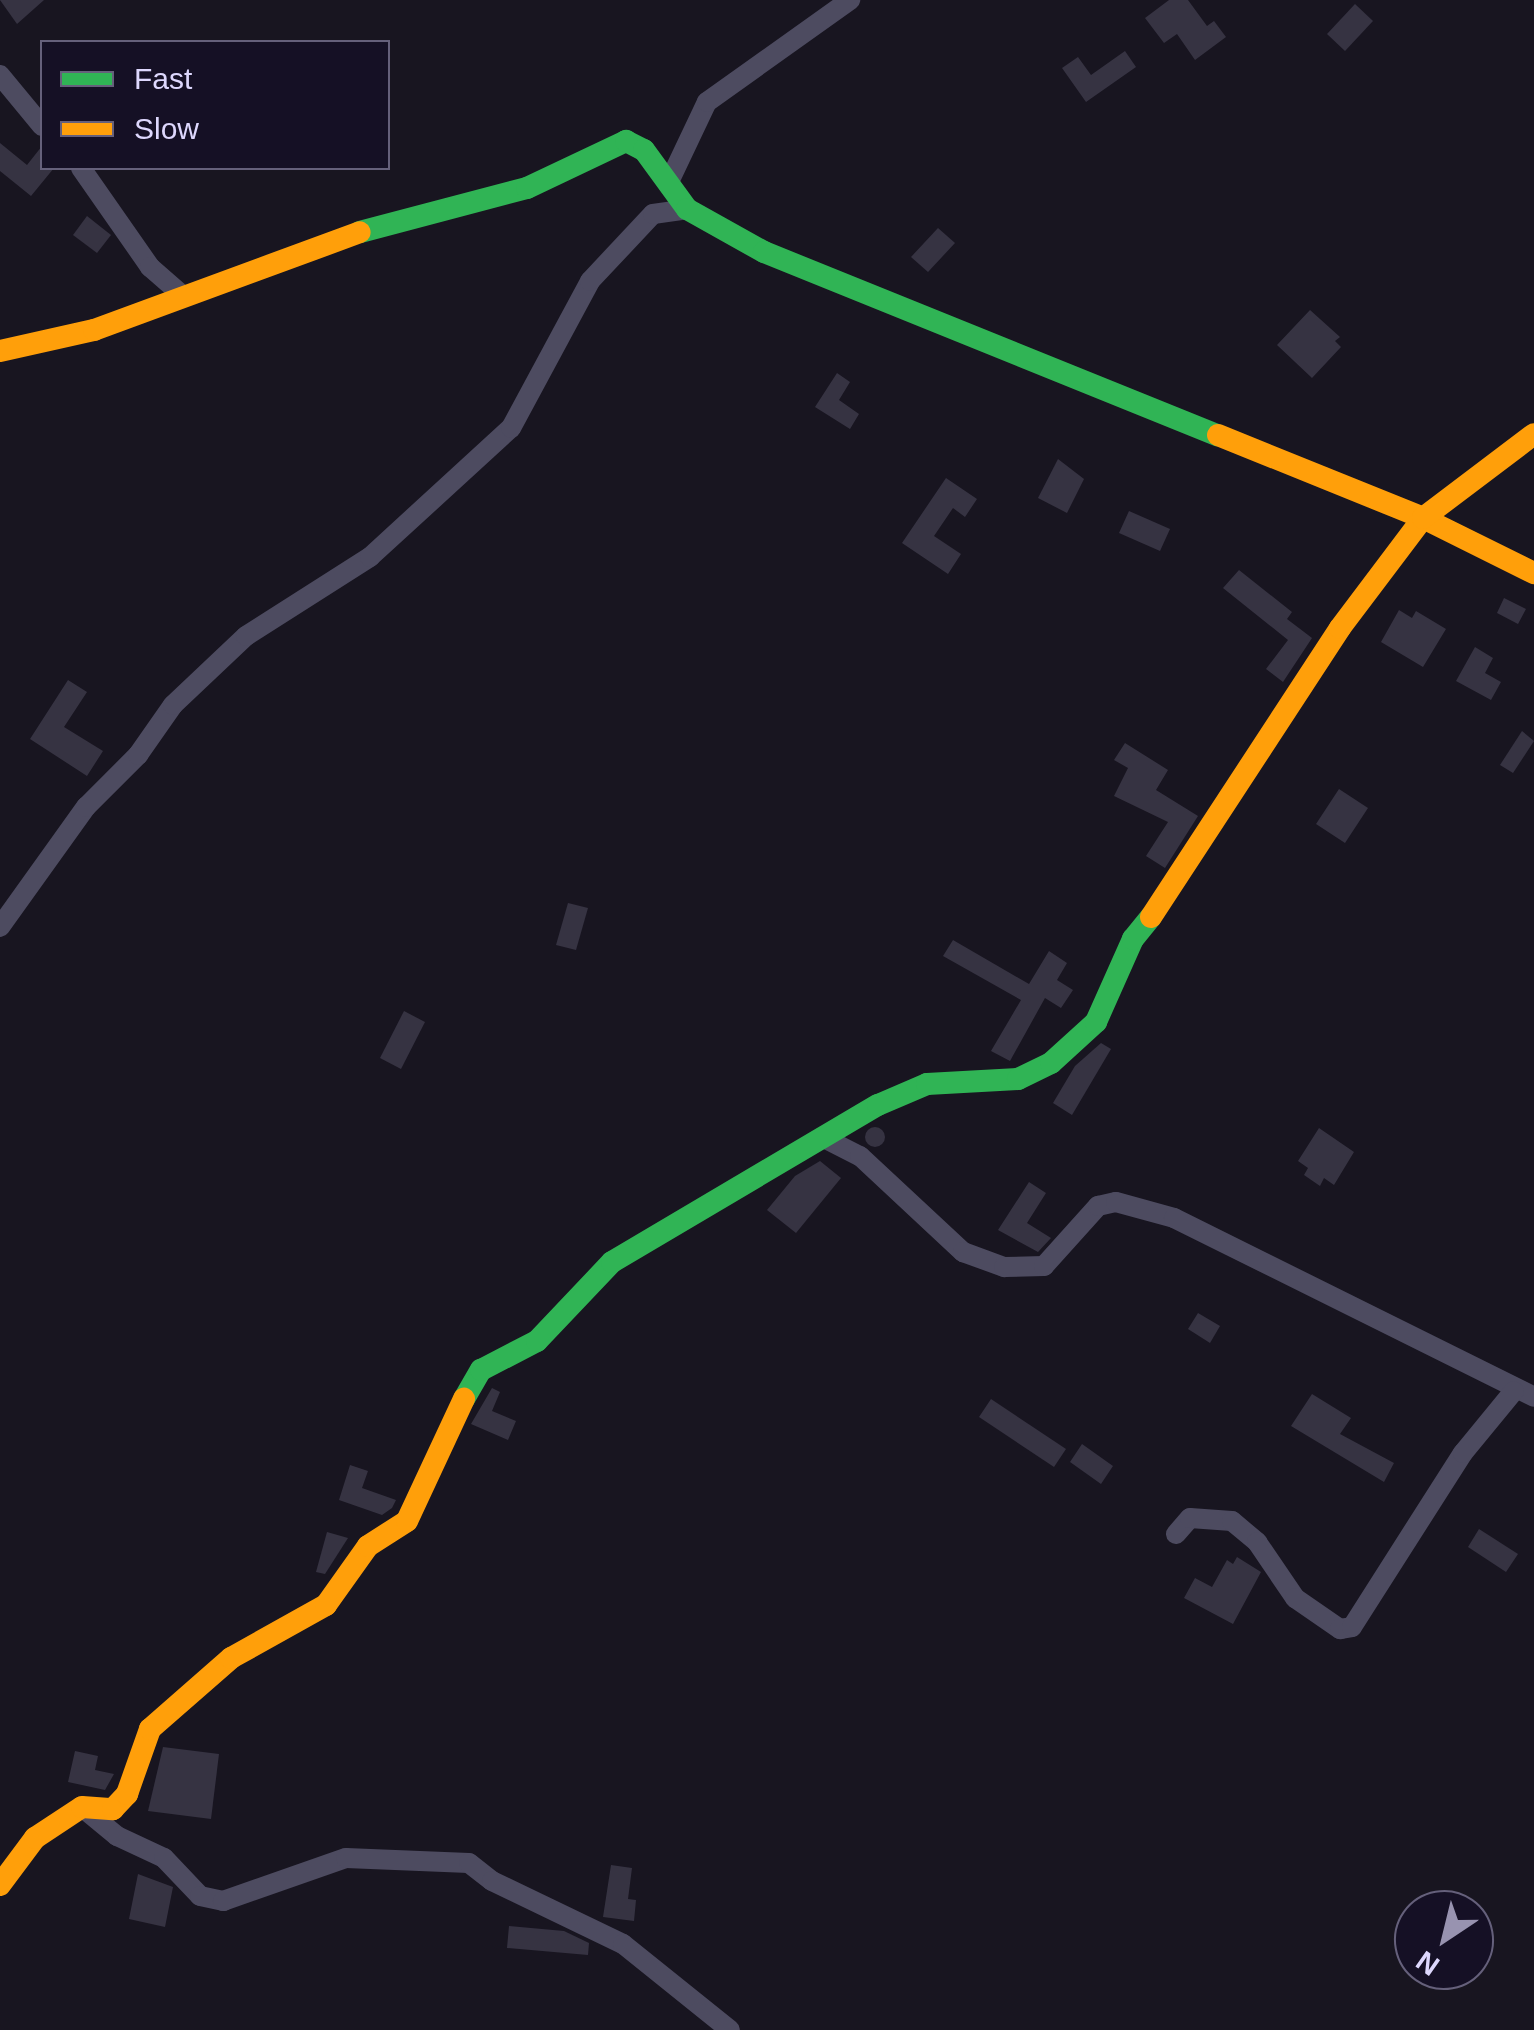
<!DOCTYPE html>
<style>
body{margin:0}
#map{position:relative;width:1534px;height:2030px;overflow:hidden;background:#181520;font-family:Helvetica,sans-serif}
div>[style]{position:absolute}
.building>*{inset:0;background:#363342}
.round{border-radius:50%}
.street>*{height:20px;margin:-10px;padding:0 10px;transform-origin:10px;border-radius:10px;background:#4d4b60}
.fast>*{height:22px;margin:-11px;padding:0 11px;transform-origin:11px;border-radius:11px;background:#30b455}
.slow>*{height:22px;margin:-11px;padding:0 11px;transform-origin:11px;border-radius:11px;background:#ff9f0a}
span{translate:-50% -50%;white-space:nowrap;text-align:center;line-height:1.15;-webkit-text-stroke:8px #151025;paint-order:stroke}
.legend{position:absolute;left:40px;top:40px;width:350px;height:130px;box-sizing:border-box;background:#151025;border:2px solid #65607b;margin:0;padding:12px 18px;list-style:none;font-size:30px;color:#ddd7fd}
.legend li{display:flex;align-items:center;gap:20px;height:50px}
.legend b{width:50px;border:2px solid #65607b}
.north{position:absolute;left:1394px;top:1890px;width:100px;height:100px;box-sizing:border-box;background:#151025;border:2px solid #65607b;border-radius:50%;rotate:215deg;font-size:28px;font-weight:700;line-height:40px;text-align:center;color:#ddd7fd}
.north::after{content:'';display:block;margin:auto;width:35px;height:45px;background:#9893b0;clip-path:polygon(50% 0,100% 100%,50% 72%,0 100%)}
</style>
<div id="map">
<div class="building">
<div style="clip-path:polygon(0 0,44px 0,17px 24px)"></div>
<div style="clip-path:polygon(1169px 0,1188px 0,1207px 26px,1214px 21px,1226px 37px,1195px 60px,1177px 34px,1164px 43px,1145px 18px)"></div>
<div style="clip-path:polygon(1355px 4px,1373px 21px,1345px 51px,1327px 34px)"></div>
<div style="clip-path:polygon(1125px 51px,1136px 67px,1086px 102px,1062px 68px,1078px 57px,1091px 75px)"></div>
<div style="clip-path:polygon(0 143px,27px 165px,42px 146px,42px 168px,54px 168px,31px 196px,0 171px)"></div>
<div style="clip-path:polygon(87px 216px,111px 235px,97px 253px,73px 235px)"></div>
<div style="clip-path:polygon(938px 228px,955px 243px,928px 272px,911px 257px)"></div>
<div style="clip-path:polygon(1310px 310px,1340px 337px,1335px 341px,1341px 347px,1312px 378px,1277px 345px)"></div>
<div style="clip-path:polygon(837px 373px,850px 382px,839px 400px,859px 414px,850px 429px,815px 407px)"></div>
<div style="clip-path:polygon(1058px 459px,1084px 479px,1067px 513px,1038px 498px)"></div>
<div style="clip-path:polygon(946px 478px,977px 499px,965px 517px,953px 508px,934px 536px,961px 554px,948px 574px,902px 543px)"></div>
<div style="clip-path:polygon(1129px 511px,1170px 529px,1160px 551px,1119px 533px)"></div>
<div style="clip-path:polygon(1239px 570px,1292px 612px,1287px 619px,1312px 638px,1283px 682px,1266px 669px,1288px 640px,1223px 588px)"></div>
<div style="clip-path:polygon(1504px 598px,1526px 609px,1518px 624px,1497px 613px)"></div>
<div style="clip-path:polygon(1399px 610px,1412px 618px,1416px 611px,1446px 629px,1423px 667px,1381px 642px)"></div>
<div style="clip-path:polygon(1475px 647px,1493px 658px,1485px 673px,1501px 682px,1491px 700px,1456px 681px)"></div>
<div style="clip-path:polygon(68px 680px,87px 692px,64px 727px,103px 751px,87px 776px,30px 739px)"></div>
<div style="clip-path:polygon(1522px 731px,1534px 741px,1513px 773px,1500px 765px)"></div>
<div style="clip-path:polygon(1125px 743px,1168px 770px,1156px 790px,1198px 816px,1165px 868px,1146px 856px,1168px 822px,1114px 796px,1128px 768px,1114px 760px)"></div>
<div style="clip-path:polygon(1339px 789px,1368px 808px,1345px 843px,1316px 824px)"></div>
<div style="clip-path:polygon(568px 903px,588px 908px,576px 950px,556px 945px)"></div>
<div style="clip-path:polygon(953px 940px,1029px 984px,1049px 951px,1067px 963px,1057px 980px,1073px 990px,1061px 1008px,1045px 998px,1010px 1061px,991px 1051px,1021px 1000px,943px 956px)"></div>
<div style="clip-path:polygon(404px 1011px,425px 1022px,401px 1069px,380px 1058px)"></div>
<div style="clip-path:polygon(1101px 1043px,1111px 1049px,1072px 1115px,1053px 1103px,1075px 1066px)"></div>
<div class="round" style="left:865px;top:1127px;width:20px;height:20px"></div>
<div style="clip-path:polygon(1319px 1128px,1354px 1152px,1334px 1185px,1324px 1178px,1320px 1186px,1304px 1175px,1308px 1168px,1298px 1161px)"></div>
<div style="clip-path:polygon(820px 1161px,841px 1178px,796px 1233px,767px 1210px,795px 1176px)"></div>
<div style="clip-path:polygon(1029px 1182px,1046px 1193px,1027px 1223px,1051px 1238px,1038px 1252px,998px 1230px)"></div>
<div style="clip-path:polygon(1198px 1313px,1220px 1326px,1210px 1343px,1188px 1329px)"></div>
<div style="clip-path:polygon(492px 1388px,500px 1392px,492px 1411px,516px 1421px,508px 1440px,471px 1424px)"></div>
<div style="clip-path:polygon(1312px 1394px,1351px 1418px,1340px 1434px,1394px 1463px,1384px 1482px,1291px 1426px)"></div>
<div style="clip-path:polygon(991px 1399px,1066px 1449px,1054px 1467px,979px 1417px)"></div>
<div style="clip-path:polygon(1082px 1444px,1113px 1466px,1101px 1484px,1070px 1462px)"></div>
<div style="clip-path:polygon(350px 1465px,368px 1471px,362px 1488px,396px 1500px,392px 1508px,382px 1515px,339px 1500px)"></div>
<div style="clip-path:polygon(1479px 1529px,1518px 1554px,1506px 1572px,1468px 1547px)"></div>
<div style="clip-path:polygon(327px 1532px,348px 1538px,325px 1574px,316px 1572px)"></div>
<div style="clip-path:polygon(1237px 1557px,1261px 1572px,1233px 1624px,1184px 1598px,1195px 1578px,1212px 1587px,1227px 1560px,1233px 1564px)"></div>
<div style="clip-path:polygon(163px 1747px,219px 1754px,211px 1819px,148px 1811px)"></div>
<div style="clip-path:polygon(75px 1751px,98px 1756px,95px 1770px,114px 1774px,105px 1790px,68px 1782px)"></div>
<div style="clip-path:polygon(611px 1865px,632px 1868px,628px 1899px,636px 1900px,634px 1921px,603px 1917px)"></div>
<div style="clip-path:polygon(138px 1874px,173px 1887px,165px 1927px,129px 1919px)"></div>
<div style="clip-path:polygon(509px 1926px,564px 1931px,589px 1943px,588px 1955px,507px 1948px)"></div>
</div>
<div class="street">
<div style="left:0;top:75px;width:66px;rotate:50.5deg"></div>
<div style="left:81px;top:168px;width:121px;rotate:55.1deg"></div>
<div style="left:150px;top:267px;width:41px;rotate:41.1deg"></div>
<div style="left:668px;top:184px;width:91px;rotate:-64.6deg"></div>
<div style="left:707px;top:102px;width:176px;rotate:-35.5deg"></div>
<div style="left:0;top:927px;width:148px;rotate:-54.4deg"></div>
<div style="left:86px;top:807px;width:74px;rotate:-45deg"></div>
<div style="left:138px;top:755px;width:61px;rotate:-55deg"></div>
<div style="left:173px;top:705px;width:100px;rotate:-43.4deg"></div>
<div style="left:246px;top:636px;width:147px;rotate:-32.5deg"></div>
<div style="left:370px;top:557px;width:191px;rotate:-42.5deg"></div>
<div style="left:511px;top:428px;width:167px;rotate:-61.7deg"></div>
<div style="left:590px;top:281px;width:92px;rotate:-46.8deg"></div>
<div style="left:653px;top:214px;width:34px;rotate:-8deg"></div>
<div style="left:826px;top:1139px;width:38px;rotate:27deg"></div>
<div style="left:860px;top:1156px;width:141px;rotate:43deg"></div>
<div style="left:963px;top:1252px;width:44px;rotate:20.1deg"></div>
<div style="left:1004px;top:1267px;width:40px;rotate:-1.4deg"></div>
<div style="left:1044px;top:1266px;width:81px;rotate:-48deg"></div>
<div style="left:1098px;top:1206px;width:18px;rotate:-13deg"></div>
<div style="left:1116px;top:1202px;width:60px;rotate:15.4deg"></div>
<div style="left:1174px;top:1218px;width:402px;rotate:26.4deg"></div>
<div style="left:1176px;top:1534px;width:21px;rotate:-49deg"></div>
<div style="left:1190px;top:1518px;width:42px;rotate:4.1deg"></div>
<div style="left:1232px;top:1521px;width:33px;rotate:40deg"></div>
<div style="left:1257px;top:1542px;width:68px;rotate:55.8deg"></div>
<div style="left:1295px;top:1598px;width:55px;rotate:34.6deg"></div>
<div style="left:1340px;top:1629px;width:12px;rotate:-9deg"></div>
<div style="left:1352px;top:1627px;width:206px;rotate:-57.5deg"></div>
<div style="left:1463px;top:1453px;width:80px;rotate:-50.6deg"></div>
<div style="left:83px;top:1808px;width:44px;rotate:39.5deg"></div>
<div style="left:117px;top:1836px;width:52px;rotate:25.1deg"></div>
<div style="left:164px;top:1858px;width:52px;rotate:46.5deg"></div>
<div style="left:200px;top:1896px;width:24px;rotate:12deg"></div>
<div style="left:223px;top:1901px;width:130px;rotate:-19.3deg"></div>
<div style="left:346px;top:1858px;width:123px;rotate:2.3deg"></div>
<div style="left:469px;top:1863px;width:29px;rotate:38deg"></div>
<div style="left:492px;top:1881px;width:145px;rotate:25.7deg"></div>
<div style="left:623px;top:1944px;width:137px;rotate:38.8deg"></div>
</div>
<div class="fast">
<div style="left:360px;top:232px;width:173px;rotate:-14.8deg"></div>
<div style="left:527px;top:188px;width:110px;rotate:-25.4deg"></div>
<div style="left:626px;top:141px;width:20px;rotate:27deg"></div>
<div style="left:644px;top:150px;width:73px;rotate:53.9deg"></div>
<div style="left:687px;top:209px;width:88px;rotate:29.2deg"></div>
<div style="left:764px;top:252px;width:489px;rotate:22deg"></div>
<div style="left:464px;top:1399px;width:34px;rotate:-60deg"></div>
<div style="left:481px;top:1370px;width:63px;rotate:-27.4deg"></div>
<div style="left:537px;top:1341px;width:109px;rotate:-46.5deg"></div>
<div style="left:612px;top:1262px;width:309px;rotate:-30.6deg"></div>
<div style="left:878px;top:1105px;width:53px;rotate:-23.2deg"></div>
<div style="left:927px;top:1084px;width:91px;rotate:-3.1deg"></div>
<div style="left:1018px;top:1079px;width:37px;rotate:-26deg"></div>
<div style="left:1051px;top:1063px;width:61px;rotate:-42.3deg"></div>
<div style="left:1096px;top:1022px;width:91px;rotate:-66deg"></div>
<div style="left:1133px;top:939px;width:28px;rotate:-51deg"></div>
</div>
<div class="slow">
<div style="left:0;top:351px;width:96px;rotate:-12.6deg"></div>
<div style="left:94px;top:330px;width:283px;rotate:-20.2deg"></div>
<div style="left:1218px;top:435px;width:221px;rotate:22deg"></div>
<div style="left:1423px;top:518px;width:124px;rotate:26.4deg"></div>
<div style="left:1151px;top:917px;width:345px;rotate:-56.8deg"></div>
<div style="left:1340px;top:628px;width:138px;rotate:-53deg"></div>
<div style="left:1423px;top:518px;width:139px;rotate:-37.1deg"></div>
<div style="left:0;top:1885px;width:59px;rotate:-53.3deg"></div>
<div style="left:35px;top:1838px;width:56px;rotate:-33.4deg"></div>
<div style="left:82px;top:1807px;width:31px;rotate:4deg"></div>
<div style="left:113px;top:1809px;width:21px;rotate:-47deg"></div>
<div style="left:127px;top:1794px;width:69px;rotate:-70.5deg"></div>
<div style="left:150px;top:1729px;width:108px;rotate:-41.2deg"></div>
<div style="left:231px;top:1658px;width:109px;rotate:-29.2deg"></div>
<div style="left:326px;top:1605px;width:72px;rotate:-54.6deg"></div>
<div style="left:368px;top:1546px;width:46px;rotate:-32.7deg"></div>
<div style="left:407px;top:1521px;width:135px;rotate:-65deg"></div>
</div>
<ul class="legend">
<li><b style="height:12px;background:#30b455"></b>Fast</li>
<li><b style="height:12px;background:#ff9f0a"></b>Slow</li>
</ul>
<div class="north">N</div>
</div>
